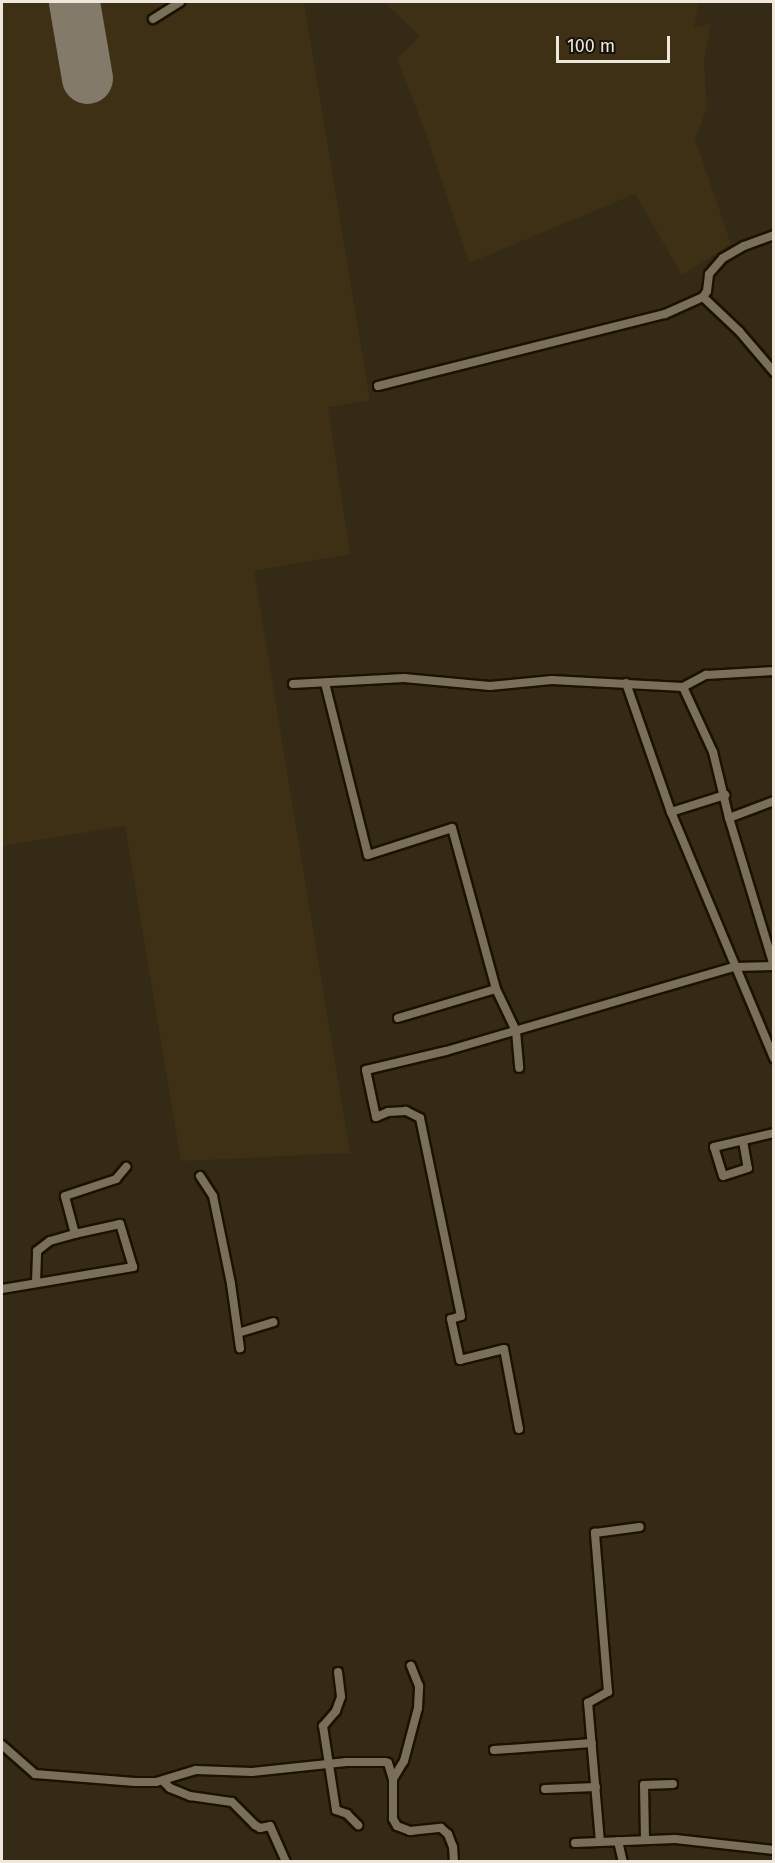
<!DOCTYPE html>
<style>
body{margin:0}
#map{position:relative;width:775px;height:1863px;overflow:hidden;background:#342a16;font-family:"Fira Sans",sans-serif}
div>[style]{position:absolute}
.built>*{inset:0;background:#3d3015}
.runway>*{height:51px;margin:-25.5px;padding:0 25.5px;transform-origin:25.5px;border-radius:25.5px;background:#837a6a}
.roads{filter:drop-shadow(2px 0 #1b1201) drop-shadow(-2px 0 #1b1201) drop-shadow(0 2px #1b1201) drop-shadow(0 -2px #1b1201)}
.minor>*{height:8px;margin:-4px;padding:0 4px;transform-origin:4px;border-radius:4px;background:#7a6f58}
span{translate:-50% -50%;white-space:nowrap;text-align:center;line-height:1.15;-webkit-text-stroke:5px #17130a;paint-order:stroke}
.frame{position:absolute;inset:0;border:3px solid #eee7db;pointer-events:none}
.scale{position:absolute;left:556px;top:36px;width:114px;height:27px;box-sizing:border-box;border:3px solid #eee7db;border-top:0;padding-left:8px;font-size:18px;line-height:21px;white-space:nowrap;color:#eee7db;-webkit-text-stroke:4px #17130a;paint-order:stroke}
</style>
<div id="map">
<div class="built">
<div style="clip-path:polygon(2px 2px,304px 2px,370px 400px,328px 407px,350px 554px,254px 571px,350px 1153px,181px 1161px,125px 826px,2px 846px)"></div>
<div style="clip-path:polygon(384px 2px,699px 2px,694px 27px,711px 24px,704px 62px,707px 108px,695px 139px,731px 244px,682px 275px,635px 194px,469px 263px,424px 128px,397px 59px,420px 36px)"></div>
</div>
<div class="runway">
<div style="left:74px;top:2px;width:77px;rotate:80.3deg"></div>
</div>
<div class="roads">
<div class="minor">
<div style="left:153px;top:19px;width:32px;rotate:-32deg"></div>
<div style="left:703px;top:297px;width:7px;rotate:-56deg"></div>
<div style="left:707px;top:291px;width:17px;rotate:-83deg"></div>
<div style="left:709px;top:274px;width:21px;rotate:-49deg"></div>
<div style="left:723px;top:258px;width:24px;rotate:-30deg"></div>
<div style="left:744px;top:246px;width:32px;rotate:-20deg"></div>
<div style="left:378px;top:386px;width:296px;rotate:-14.1deg"></div>
<div style="left:665px;top:314px;width:42px;rotate:-24.1deg"></div>
<div style="left:703px;top:297px;width:50px;rotate:43.4deg"></div>
<div style="left:739px;top:331px;width:54px;rotate:49.5deg"></div>
<div style="left:325px;top:683px;width:177px;rotate:76deg"></div>
<div style="left:368px;top:855px;width:88px;rotate:-17.8deg"></div>
<div style="left:452px;top:828px;width:167px;rotate:74.7deg"></div>
<div style="left:496px;top:989px;width:47px;rotate:64.5deg"></div>
<div style="left:516px;top:1031px;width:37px;rotate:85deg"></div>
<div style="left:626px;top:683px;width:137px;rotate:70.8deg"></div>
<div style="left:671px;top:812px;width:267px;rotate:67.3deg"></div>
<div style="left:293px;top:684px;width:111px;rotate:-3.1deg"></div>
<div style="left:404px;top:678px;width:86px;rotate:5.3deg"></div>
<div style="left:490px;top:686px;width:62px;rotate:-5.5deg"></div>
<div style="left:552px;top:680px;width:131px;rotate:3.1deg"></div>
<div style="left:683px;top:687px;width:26px;rotate:-28deg"></div>
<div style="left:706px;top:675px;width:68px;rotate:-3.4deg"></div>
<div style="left:683px;top:687px;width:72px;rotate:65.2deg"></div>
<div style="left:713px;top:752px;width:68px;rotate:76.4deg"></div>
<div style="left:729px;top:818px;width:155px;rotate:73.1deg"></div>
<div style="left:671px;top:812px;width:57px;rotate:-17.5deg"></div>
<div style="left:729px;top:818px;width:48px;rotate:-20.7deg"></div>
<div style="left:398px;top:1018px;width:102px;rotate:-16.5deg"></div>
<div style="left:743px;top:1141px;width:27px;rotate:80deg"></div>
<div style="left:748px;top:1168px;width:26px;rotate:162deg"></div>
<div style="left:723px;top:1176px;width:30px;rotate:-107deg"></div>
<div style="left:714px;top:1147px;width:62px;rotate:-13.1deg"></div>
<div style="left:200px;top:1176px;width:24px;rotate:57deg"></div>
<div style="left:213px;top:1196px;width:90px;rotate:78.4deg"></div>
<div style="left:231px;top:1284px;width:65px;rotate:82deg"></div>
<div style="left:36px;top:1283px;width:32px;rotate:-88deg"></div>
<div style="left:37px;top:1251px;width:16px;rotate:-38deg"></div>
<div style="left:50px;top:1241px;width:26px;rotate:-16deg"></div>
<div style="left:2px;top:1289px;width:133px;rotate:-9.5deg"></div>
<div style="left:133px;top:1267px;width:45px;rotate:-106.8deg"></div>
<div style="left:120px;top:1224px;width:46px;rotate:167.5deg"></div>
<div style="left:75px;top:1234px;width:39px;rotate:-105deg"></div>
<div style="left:65px;top:1196px;width:54px;rotate:-18.4deg"></div>
<div style="left:116px;top:1179px;width:16px;rotate:-50deg"></div>
<div style="left:238px;top:1333px;width:37px;rotate:-17deg"></div>
<div style="left:519px;top:1429px;width:81px;rotate:-100.6deg"></div>
<div style="left:504px;top:1349px;width:45px;rotate:166deg"></div>
<div style="left:460px;top:1360px;width:42px;rotate:-102.4deg"></div>
<div style="left:451px;top:1319px;width:10px;rotate:-17deg"></div>
<div style="left:461px;top:1316px;width:202px;rotate:-101.7deg"></div>
<div style="left:420px;top:1118px;width:16px;rotate:-153deg"></div>
<div style="left:406px;top:1111px;width:18px;rotate:177deg"></div>
<div style="left:388px;top:1112px;width:13px;rotate:157deg"></div>
<div style="left:376px;top:1117px;width:48px;rotate:-102deg"></div>
<div style="left:366px;top:1070px;width:82px;rotate:-13.4deg"></div>
<div style="left:446px;top:1051px;width:300px;rotate:-16.3deg"></div>
<div style="left:734px;top:967px;width:40px;rotate:-1.4deg"></div>
<div style="left:338px;top:1672px;width:25px;rotate:83deg"></div>
<div style="left:341px;top:1697px;width:15px;rotate:110deg"></div>
<div style="left:336px;top:1711px;width:20px;rotate:131deg"></div>
<div style="left:323px;top:1726px;width:85px;rotate:81.2deg"></div>
<div style="left:336px;top:1810px;width:12px;rotate:20deg"></div>
<div style="left:347px;top:1814px;width:16px;rotate:45deg"></div>
<div style="left:2px;top:1745px;width:44px;rotate:41.3deg"></div>
<div style="left:35px;top:1774px;width:100px;rotate:4.6deg"></div>
<div style="left:135px;top:1782px;width:21px"></div>
<div style="left:156px;top:1782px;width:42px;rotate:-16.7deg"></div>
<div style="left:196px;top:1770px;width:56px;rotate:2deg"></div>
<div style="left:252px;top:1772px;width:95px;rotate:-6.1deg"></div>
<div style="left:346px;top:1762px;width:39px"></div>
<div style="left:385px;top:1762px;width:3px;rotate:18deg"></div>
<div style="left:388px;top:1763px;width:17px;rotate:73deg"></div>
<div style="left:393px;top:1779px;width:40px;rotate:90deg"></div>
<div style="left:393px;top:1819px;width:8px;rotate:60deg"></div>
<div style="left:397px;top:1826px;width:14px;rotate:21deg"></div>
<div style="left:410px;top:1831px;width:31px;rotate:-6deg"></div>
<div style="left:441px;top:1828px;width:9px;rotate:41deg"></div>
<div style="left:448px;top:1834px;width:14px;rotate:69deg"></div>
<div style="left:453px;top:1847px;width:15px;rotate:86deg"></div>
<div style="left:494px;top:1750px;width:98px;rotate:-4.1deg"></div>
<div style="left:393px;top:1779px;width:21px;rotate:-59deg"></div>
<div style="left:404px;top:1761px;width:55px;rotate:-75.2deg"></div>
<div style="left:418px;top:1708px;width:22px;rotate:-87deg"></div>
<div style="left:419px;top:1686px;width:22px;rotate:-112deg"></div>
<div style="left:163px;top:1781px;width:10px;rotate:45deg"></div>
<div style="left:170px;top:1788px;width:22px;rotate:22deg"></div>
<div style="left:190px;top:1796px;width:42px;rotate:8.1deg"></div>
<div style="left:232px;top:1802px;width:33px;rotate:45deg"></div>
<div style="left:255px;top:1825px;width:6px;rotate:31deg"></div>
<div style="left:260px;top:1828px;width:10px;rotate:-11deg"></div>
<div style="left:270px;top:1826px;width:39px;rotate:66deg"></div>
<div style="left:545px;top:1789px;width:51px;rotate:-2.2deg"></div>
<div style="left:645px;top:1840px;width:55px;rotate:-91deg"></div>
<div style="left:644px;top:1785px;width:29px;rotate:-2deg"></div>
<div style="left:618px;top:1841px;width:22px;rotate:77deg"></div>
<div style="left:600px;top:1842px;width:140px;rotate:-94.9deg"></div>
<div style="left:588px;top:1703px;width:23px;rotate:-29deg"></div>
<div style="left:608px;top:1692px;width:160px;rotate:-94.7deg"></div>
<div style="left:595px;top:1533px;width:45px;rotate:-7.6deg"></div>
<div style="left:575px;top:1843px;width:100px;rotate:-2.3deg"></div>
<div style="left:675px;top:1839px;width:100px;rotate:6.3deg"></div>
</div>
</div>
<div class="frame"></div>
<div class="scale">100 m</div>
</div>
